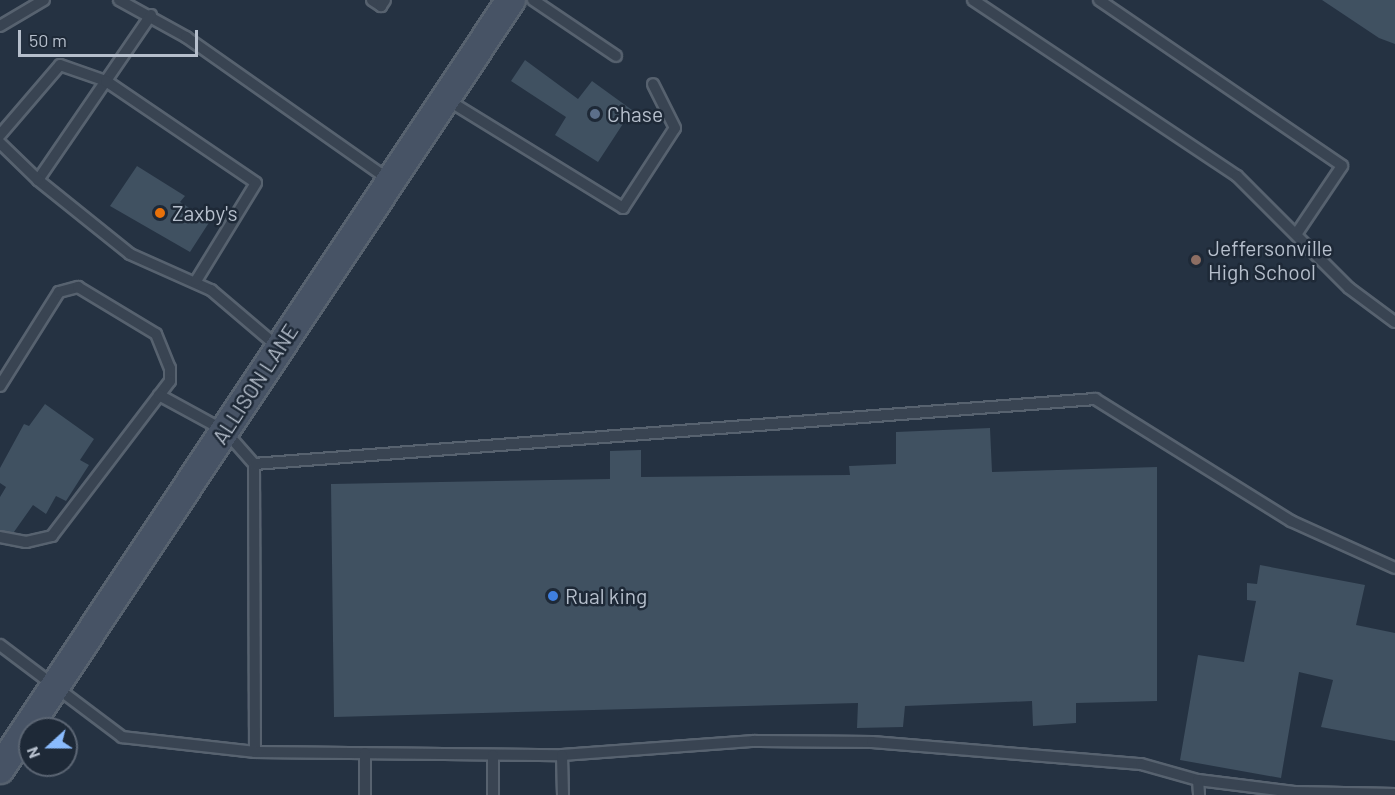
<!DOCTYPE html>
<style>
body{margin:0}
#map{position:relative;width:1395px;height:795px;overflow:hidden;background:#253242;font-family:Barlow,sans-serif}
div>[style]{position:absolute}
.building>*{inset:0;background:#405161}
.roads{filter:drop-shadow(2px 0 #57626f) drop-shadow(-2px 0 #57626f) drop-shadow(0 2px #57626f) drop-shadow(0 -2px #57626f)}
.lane>*{height:10px;margin:-5px;padding:0 5px;transform-origin:5px;border-radius:5px;background:#394452}
.secondary>*{height:28px;margin:-14px;padding:0 14px;transform-origin:14px;border-radius:14px;background:#475365}
.dots>*{width:16px;height:16px;translate:-50% -50%;box-sizing:border-box;border:3px solid #1e2937;border-radius:50%}
span{translate:-50% -50%;white-space:nowrap;text-align:center;line-height:1.15;-webkit-text-stroke:5px #1e2937;paint-order:stroke}
.poi-label{font-size:21px;color:#b6bfcc}
.left{translate:0 -50%;text-align:left}
.street-label{font-size:21px;color:#b6bfcc}
.north{position:absolute;left:18px;top:717px;width:60px;height:60px;box-sizing:border-box;background:#1e2937;border:2px solid #5b6573;border-radius:50%;rotate:249deg;font-size:16px;font-weight:700;line-height:24px;text-align:center;color:#b6bfcc}
.north::after{content:'';display:block;margin:auto;width:21px;height:27px;background:#8abbfd;clip-path:polygon(50% 0,100% 100%,50% 72%,0 100%)}
.scale{position:absolute;left:18px;top:30px;width:180px;height:27px;box-sizing:border-box;border:3px solid #b6bfcc;border-top:0;padding-left:8px;font-size:18px;line-height:21px;white-space:nowrap;color:#b6bfcc;-webkit-text-stroke:4px #1e2937;paint-order:stroke}
</style>
<div id="map">
<div class="building">
<div style="clip-path:polygon(1322px 0,1395px 0,1395px 44px,1379px 38px)"></div>
<div style="clip-path:polygon(525px 60px,578px 99px,592px 81px,632px 110px,598px 162px,555px 135px,566px 117px,511px 81px)"></div>
<div style="clip-path:polygon(137px 166px,185px 196px,180px 202px,210px 221px,190px 252px,110px 206px)"></div>
<div style="clip-path:polygon(45px 404px,94px 439px,80px 460px,89px 465px,66px 501px,56px 496px,46px 514px,33px 505px,9px 539px,0 534px,0 497px,6px 487px,0 483px,0 468px,24px 424px,29px 426px)"></div>
<div style="clip-path:polygon(990px 428px,992px 472px,1157px 467px,1157px 701px,1076px 703px,1076px 723px,1033px 726px,1032px 701px,905px 706px,903px 727px,857px 728px,858px 703px,334px 717px,331px 484px,610px 479px,610px 451px,641px 450px,641px 477px,850px 475px,849px 466px,896px 464px,896px 432px)"></div>
<div style="clip-path:polygon(1260px 565px,1365px 585px,1356px 625px,1395px 633px,1395px 741px,1321px 727px,1333px 680px,1299px 672px,1281px 778px,1180px 760px,1198px 655px,1244px 662px,1256px 601px,1247px 600px,1247px 583px,1257px 584px)"></div>
</div>
<div class="roads">
<div class="lane">
<div style="left:119px;top:0;width:77px;rotate:28.9deg"></div>
<div style="left:186px;top:37px;width:251px;rotate:35.1deg"></div>
<div style="left:372px;top:0;width:11px;rotate:34deg"></div>
<div style="left:381px;top:6px;width:7px;rotate:-56deg"></div>
<div style="left:533px;top:0;width:100px;rotate:34deg"></div>
<div style="left:973px;top:0;width:317px;rotate:33.7deg"></div>
<div style="left:1237px;top:176px;width:158px;rotate:45deg"></div>
<div style="left:1349px;top:288px;width:57px;rotate:36.5deg"></div>
<div style="left:1099px;top:0;width:294px;rotate:34.3deg"></div>
<div style="left:1342px;top:166px;width:81px;rotate:123.9deg"></div>
<div style="left:151px;top:15px;width:200px;rotate:124.4deg"></div>
<div style="left:38px;top:180px;width:118px;rotate:38.8deg"></div>
<div style="left:130px;top:254px;width:89px;rotate:24deg"></div>
<div style="left:211px;top:290px;width:88px;rotate:40.4deg"></div>
<div style="left:0;top:26px;width:51px;rotate:-30.6deg"></div>
<div style="left:446px;top:99px;width:208px;rotate:31.6deg"></div>
<div style="left:623px;top:208px;width:95px;rotate:-57deg"></div>
<div style="left:675px;top:128px;width:49px;rotate:-116.6deg"></div>
<div style="left:0;top:135px;width:92px;rotate:-49.4deg"></div>
<div style="left:60px;top:65px;width:49px;rotate:19.2deg"></div>
<div style="left:106px;top:81px;width:181px;rotate:34.2deg"></div>
<div style="left:256px;top:183px;width:115px;rotate:121.5deg"></div>
<div style="left:0;top:143px;width:53px;rotate:44.2deg"></div>
<div style="left:0;top:386px;width:111px;rotate:-57.9deg"></div>
<div style="left:59px;top:292px;width:20px;rotate:-15deg"></div>
<div style="left:78px;top:287px;width:91px;rotate:31.1deg"></div>
<div style="left:156px;top:334px;width:37px;rotate:68deg"></div>
<div style="left:170px;top:368px;width:13px;rotate:90deg"></div>
<div style="left:170px;top:381px;width:195px;rotate:127.3deg"></div>
<div style="left:52px;top:536px;width:27px;rotate:167deg"></div>
<div style="left:26px;top:542px;width:26px;rotate:-169deg"></div>
<div style="left:159px;top:395px;width:75px;rotate:28.6deg"></div>
<div style="left:225px;top:431px;width:44px;rotate:48.7deg"></div>
<div style="left:254px;top:464px;width:288px;rotate:89.8deg"></div>
<div style="left:255px;top:752px;width:307px;rotate:0.6deg"></div>
<div style="left:562px;top:755px;width:193px;rotate:-4.2deg"></div>
<div style="left:754px;top:741px;width:118px;rotate:0.5deg"></div>
<div style="left:872px;top:742px;width:270px;rotate:4.7deg"></div>
<div style="left:1141px;top:764px;width:59px;rotate:15.7deg"></div>
<div style="left:1198px;top:780px;width:97px;rotate:7.1deg"></div>
<div style="left:1294px;top:792px;width:101px;rotate:1.1deg"></div>
<div style="left:254px;top:464px;width:844px;rotate:-4.42deg"></div>
<div style="left:1095px;top:399px;width:231px;rotate:31.9deg"></div>
<div style="left:1291px;top:521px;width:114px;rotate:24.3deg"></div>
<div style="left:0;top:645px;width:153px;rotate:37deg"></div>
<div style="left:122px;top:737px;width:134px;rotate:6.4deg"></div>
<div style="left:365px;top:753px;width:42px;rotate:90deg"></div>
<div style="left:493px;top:755px;width:40px;rotate:90deg"></div>
<div style="left:562px;top:755px;width:40px;rotate:88.6deg"></div>
<div style="left:1198px;top:780px;width:15px;rotate:86deg"></div>
</div>
<div class="secondary">
<div style="left:0;top:769px;width:923px;rotate:-56.4deg"></div>
</div>
</div>
<div class="dots">
<div style="left:595px;top:114px;background:#5c6f8a"></div>
<div style="left:160px;top:213px;background:#e8710a"></div>
<div style="left:1196px;top:260px;background:#8d6e63"></div>
<div style="left:553px;top:596px;background:#3f7fe0"></div>
</div>
<div class="poi-label">
<span class="left" style="left:607px;top:114px">Chase</span>
<span class="left" style="left:172px;top:213px">Zaxby's</span>
<span class="left" style="left:1208px;top:260px">Jeffersonville<br>High School</span>
<span class="left" style="left:565px;top:596px">Rual king</span>
</div>
<div class="street-label">
<span style="left:255px;top:384px;rotate:-57deg">ALLISON LANE</span>
</div>
<div class="north">N</div>
<div class="scale">50 m</div>
</div>
